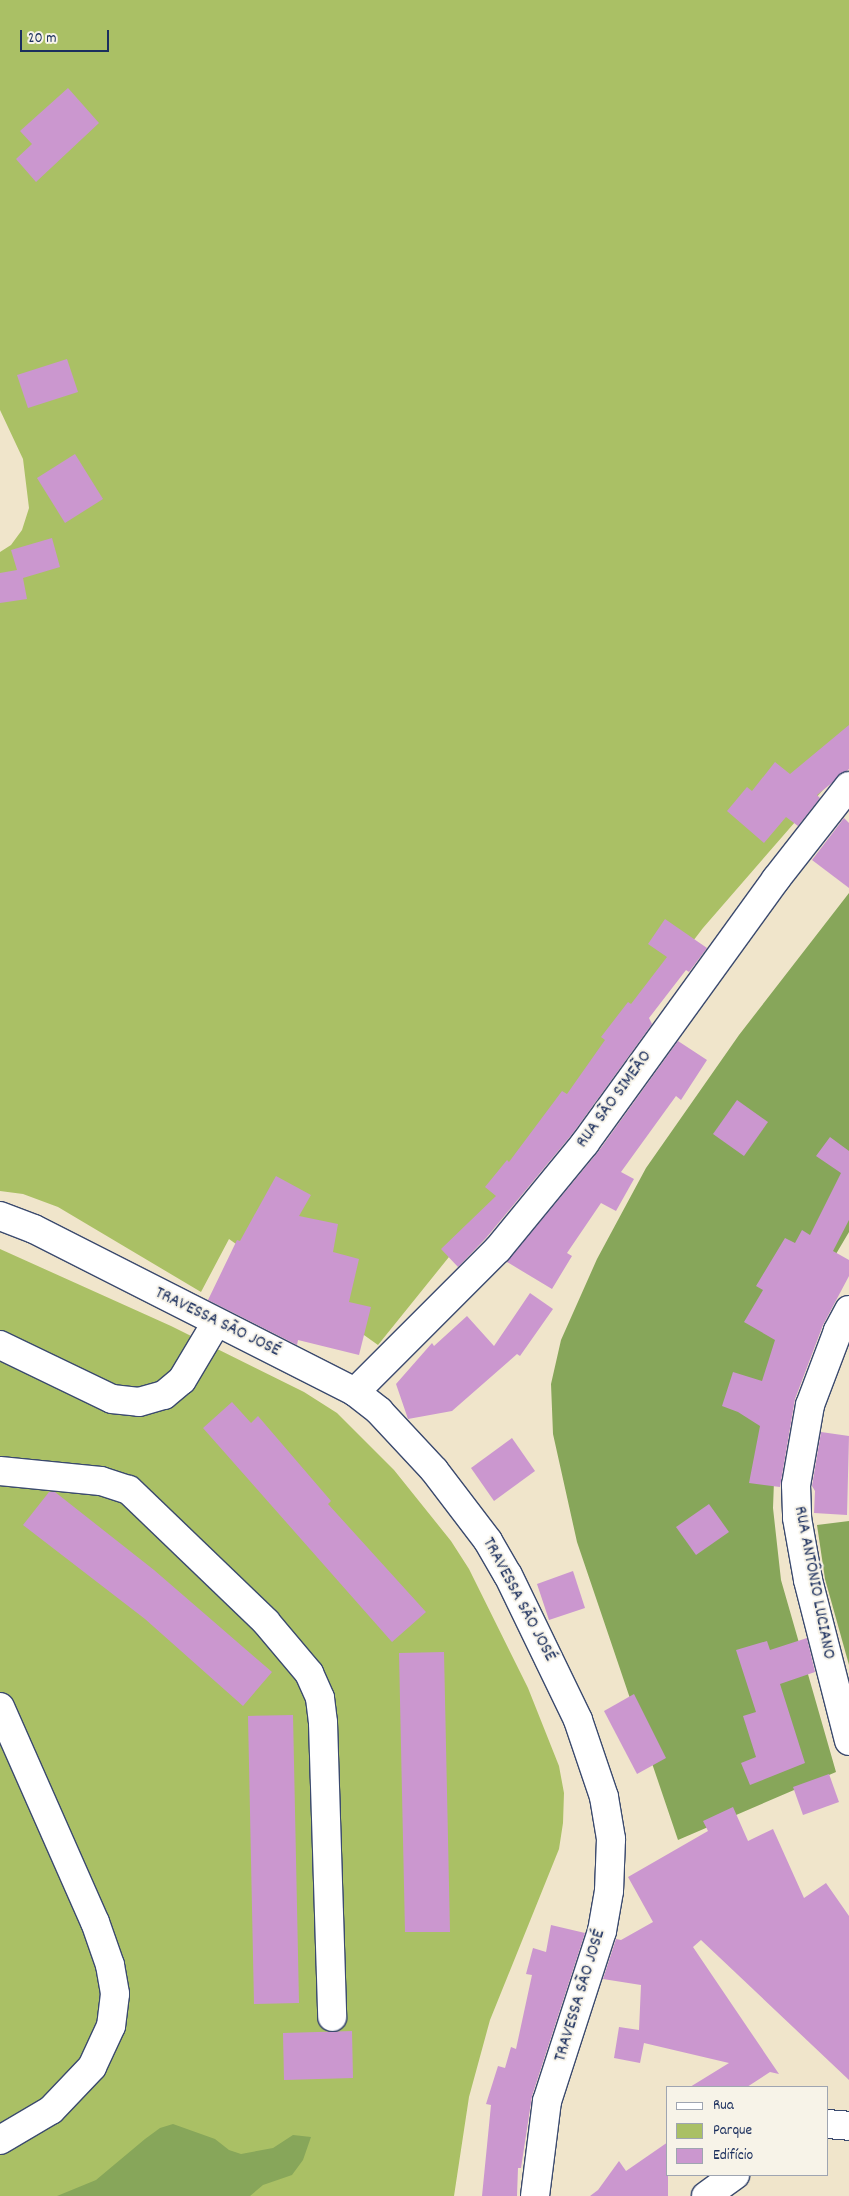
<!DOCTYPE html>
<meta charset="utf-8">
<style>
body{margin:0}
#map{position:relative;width:849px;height:2196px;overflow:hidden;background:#f0e5cb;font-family:Dekko,sans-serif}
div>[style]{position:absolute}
.green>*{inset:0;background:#aac065}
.forest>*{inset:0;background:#87a65a}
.building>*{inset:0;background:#cb97cf}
.roads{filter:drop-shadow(1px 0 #3b4a6e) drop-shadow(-1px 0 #3b4a6e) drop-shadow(0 1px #3b4a6e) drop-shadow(0 -1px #3b4a6e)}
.minor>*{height:28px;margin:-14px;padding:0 14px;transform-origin:14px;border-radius:14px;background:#fff}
span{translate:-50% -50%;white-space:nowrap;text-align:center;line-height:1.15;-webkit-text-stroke:4px #f7f3e8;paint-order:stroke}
.street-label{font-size:18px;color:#1b2f5e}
.legend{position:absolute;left:666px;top:2086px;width:162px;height:90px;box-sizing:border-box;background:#f7f3e8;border:1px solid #9fa5b1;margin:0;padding:6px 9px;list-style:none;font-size:15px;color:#1b2f5e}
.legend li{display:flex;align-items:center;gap:10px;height:25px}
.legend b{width:25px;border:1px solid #9fa5b1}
.scale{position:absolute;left:20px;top:30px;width:89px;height:22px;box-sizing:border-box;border:2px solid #1b2f5e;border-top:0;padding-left:6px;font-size:15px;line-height:18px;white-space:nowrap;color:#1b2f5e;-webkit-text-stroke:4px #f7f3e8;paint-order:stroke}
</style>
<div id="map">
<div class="green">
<div style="clip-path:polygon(0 0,849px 0,849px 760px,703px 928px,482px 1216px,378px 1345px,229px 1239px,201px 1292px,58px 1207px,23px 1194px,0 1191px,0 552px,11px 545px,22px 530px,29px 508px,23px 459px,0 410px)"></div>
<div style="clip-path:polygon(0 1249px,171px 1326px,304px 1392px,337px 1413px,394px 1470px,451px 1541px,469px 1569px,528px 1688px,559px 1766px,564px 1793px,563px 1823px,559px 1849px,490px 2020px,469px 2097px,454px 2196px,0 2196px)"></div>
</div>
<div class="forest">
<div style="clip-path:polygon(849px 893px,849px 1232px,836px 1254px,775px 1454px,773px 1508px,781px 1580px,836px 1772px,678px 1840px,577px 1542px,553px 1434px,551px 1384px,561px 1340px,597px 1259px,646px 1168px,739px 1035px)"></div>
<div style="clip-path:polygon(849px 1521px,849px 1665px,825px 1579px,817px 1525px)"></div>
<div style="clip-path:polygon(173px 2124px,215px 2139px,229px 2150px,241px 2154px,273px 2148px,293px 2135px,311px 2137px,303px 2160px,292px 2175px,263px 2185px,250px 2196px,57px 2196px,96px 2180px,145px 2139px,160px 2128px)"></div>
</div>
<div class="building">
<div style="clip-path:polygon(68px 88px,99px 123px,36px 182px,16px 159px,32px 144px,20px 131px)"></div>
<div style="clip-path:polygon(67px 359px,78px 392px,28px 408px,17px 375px)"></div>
<div style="clip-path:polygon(75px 454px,103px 499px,65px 523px,37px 478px)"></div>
<div style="clip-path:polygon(52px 538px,60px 567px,23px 578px,27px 599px,0 603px,0 573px,17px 570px,11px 550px)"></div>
<div style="clip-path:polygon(849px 725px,849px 769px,817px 795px,820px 798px,798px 826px,786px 817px,764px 843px,727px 811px,747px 787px,752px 791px,775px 762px,790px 774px)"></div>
<div style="clip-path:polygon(844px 818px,849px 823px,849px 888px,812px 860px)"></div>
<div style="clip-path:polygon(665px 919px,707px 948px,689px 972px,686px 970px,649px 1018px,652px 1024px,573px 1133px,486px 1238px,458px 1267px,441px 1249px,496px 1196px,485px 1187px,507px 1160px,509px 1162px,562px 1091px,567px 1094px,605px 1040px,601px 1037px,628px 1002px,631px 1004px,667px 957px,648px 944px)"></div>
<div style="clip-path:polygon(678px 1041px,707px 1060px,681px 1100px,676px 1096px,621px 1172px,634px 1179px,616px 1211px,601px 1203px,567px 1253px,572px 1256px,552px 1289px,507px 1262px,598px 1152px)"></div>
<div style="clip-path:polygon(737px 1100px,768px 1122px,744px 1156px,713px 1134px)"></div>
<div style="clip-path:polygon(830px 1137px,849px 1151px,849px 1220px,833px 1251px,849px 1260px,849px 1276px,823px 1325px,795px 1399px,780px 1487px,749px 1483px,760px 1426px,738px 1412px,722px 1406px,733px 1372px,762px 1381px,775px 1340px,744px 1322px,763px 1290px,756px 1286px,785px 1238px,795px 1243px,802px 1230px,810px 1235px,841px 1173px,816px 1156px)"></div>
<div style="clip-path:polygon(276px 1176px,311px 1195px,299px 1216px,338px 1224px,333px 1252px,359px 1259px,349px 1302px,371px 1307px,359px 1355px,298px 1340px,297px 1345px,208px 1300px,237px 1240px,240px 1241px)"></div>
<div style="clip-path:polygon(530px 1293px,553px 1309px,520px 1356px,517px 1354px,452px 1411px,408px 1419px,396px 1384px,432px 1343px,434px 1346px,467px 1316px,494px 1346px)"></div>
<div style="clip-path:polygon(232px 1402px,251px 1423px,258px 1416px,331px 1501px,328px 1504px,426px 1612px,392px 1642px,203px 1428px)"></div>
<div style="clip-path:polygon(821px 1432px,849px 1436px,847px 1515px,814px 1513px,815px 1491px,812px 1486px)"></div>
<div style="clip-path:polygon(512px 1438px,535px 1471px,494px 1501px,471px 1468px)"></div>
<div style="clip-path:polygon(49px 1492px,55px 1492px,154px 1570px,272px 1672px,243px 1706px,145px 1619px,23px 1525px)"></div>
<div style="clip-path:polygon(709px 1504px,729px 1532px,696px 1555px,676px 1527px)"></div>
<div style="clip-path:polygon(573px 1571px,585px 1608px,549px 1620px,537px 1584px)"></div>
<div style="clip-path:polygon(807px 1638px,815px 1672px,780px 1684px,805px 1763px,750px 1785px,741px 1763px,756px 1757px,743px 1716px,756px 1712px,736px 1650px,767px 1641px,770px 1650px)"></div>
<div style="clip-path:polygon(444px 1652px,450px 1932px,405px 1932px,399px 1653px)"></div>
<div style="clip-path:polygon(634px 1694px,666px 1758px,637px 1774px,604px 1711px)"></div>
<div style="clip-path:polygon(293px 1715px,299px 2003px,254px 2004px,248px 1716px)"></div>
<div style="clip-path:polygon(829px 1774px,839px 1802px,803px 1815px,793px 1787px)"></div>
<div style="clip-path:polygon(733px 1807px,748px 1841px,773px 1829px,804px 1898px,826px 1883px,849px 1916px,849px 2080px,701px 1940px,693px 1947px,779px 2074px,770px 2072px,747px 2087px,690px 2087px,729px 2063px,644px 2043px,640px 2063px,614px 2058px,619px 2027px,639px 2030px,641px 1985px,603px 1979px,616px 1939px,621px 1940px,653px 1922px,628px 1877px,708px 1831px,703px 1821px)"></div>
<div style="clip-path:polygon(551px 1925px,585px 1933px,532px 2096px,521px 2168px,518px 2168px,517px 2196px,482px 2196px,491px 2105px,486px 2104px,498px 2066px,505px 2068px,511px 2047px,516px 2049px,532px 1975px,526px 1974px,533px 1948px,546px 1952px)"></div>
<div style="clip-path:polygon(352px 2031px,353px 2078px,284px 2080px,283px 2033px)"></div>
<div style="clip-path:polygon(668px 2142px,668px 2196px,590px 2196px,598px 2190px,619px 2161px,626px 2171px)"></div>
</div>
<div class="roads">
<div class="minor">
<div style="left:0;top:1216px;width:36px;rotate:21deg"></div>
<div style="left:34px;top:1229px;width:360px;rotate:26.9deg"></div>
<div style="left:355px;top:1392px;width:31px;rotate:38deg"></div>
<div style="left:379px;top:1411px;width:81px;rotate:47deg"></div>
<div style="left:434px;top:1470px;width:89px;rotate:52.7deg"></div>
<div style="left:488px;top:1541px;width:39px;rotate:60deg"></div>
<div style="left:508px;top:1575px;width:161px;rotate:64.2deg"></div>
<div style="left:578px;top:1720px;width:81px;rotate:71.3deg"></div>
<div style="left:604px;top:1797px;width:43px;rotate:80.5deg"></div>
<div style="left:611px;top:1839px;width:52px;rotate:92.2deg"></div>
<div style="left:609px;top:1891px;width:41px;rotate:99.9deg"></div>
<div style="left:602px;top:1931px;width:179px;rotate:107.9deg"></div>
<div style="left:547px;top:2101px;width:96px;rotate:97.2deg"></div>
<div style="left:849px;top:1310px;width:24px;rotate:118deg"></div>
<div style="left:838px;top:1331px;width:79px;rotate:110.7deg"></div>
<div style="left:810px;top:1405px;width:81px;rotate:99.9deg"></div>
<div style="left:796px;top:1485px;width:33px;rotate:88deg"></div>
<div style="left:797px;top:1518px;width:63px;rotate:79.9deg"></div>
<div style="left:808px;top:1580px;width:166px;rotate:75.7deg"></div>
<div style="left:0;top:1345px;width:124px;rotate:25.7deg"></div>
<div style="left:112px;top:1399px;width:27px;rotate:6deg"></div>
<div style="left:139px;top:1402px;width:26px;rotate:-16deg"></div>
<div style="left:164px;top:1395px;width:23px;rotate:-40deg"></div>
<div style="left:182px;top:1380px;width:66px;rotate:-59.2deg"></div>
<div style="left:355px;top:1392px;width:202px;rotate:-45deg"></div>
<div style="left:498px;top:1249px;width:137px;rotate:-50.6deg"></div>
<div style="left:585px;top:1143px;width:326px;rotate:-54.1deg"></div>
<div style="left:776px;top:879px;width:118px;rotate:-51.9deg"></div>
<div style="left:0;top:1471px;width:101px;rotate:5.7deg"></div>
<div style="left:101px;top:1481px;width:29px;rotate:18deg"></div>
<div style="left:129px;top:1490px;width:190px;rotate:43.9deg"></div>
<div style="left:266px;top:1622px;width:67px;rotate:49.9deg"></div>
<div style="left:309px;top:1673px;width:27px;rotate:66deg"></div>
<div style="left:320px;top:1698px;width:25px;rotate:83deg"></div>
<div style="left:323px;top:1723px;width:294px;rotate:88.2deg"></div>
<div style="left:0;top:1707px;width:235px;rotate:66.2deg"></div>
<div style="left:95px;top:1922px;width:46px;rotate:70.8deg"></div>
<div style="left:110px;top:1965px;width:29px;rotate:80deg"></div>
<div style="left:115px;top:1994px;width:32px;rotate:97deg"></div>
<div style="left:111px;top:2026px;width:45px;rotate:114.9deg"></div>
<div style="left:92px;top:2067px;width:59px;rotate:133.6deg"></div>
<div style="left:51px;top:2110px;width:59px;rotate:149.5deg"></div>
<div style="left:828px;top:2124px;width:21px;rotate:5deg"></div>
<div style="left:706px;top:2196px;width:36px;rotate:-36deg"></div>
</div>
</div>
<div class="street-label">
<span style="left:615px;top:1100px;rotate:-54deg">RUA SÃO SIMEÃO</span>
<span style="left:217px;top:1323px;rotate:26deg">TRAVESSA SÃO JOSÉ</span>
<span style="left:813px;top:1583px;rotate:79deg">RUA ANTÔNIO LUCIANO</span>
<span style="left:518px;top:1600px;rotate:62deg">TRAVESSA SÃO JOSÉ</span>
<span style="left:581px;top:1996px;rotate:-73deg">TRAVESSA SÃO JOSÉ</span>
</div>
<ul class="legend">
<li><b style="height:6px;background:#fff"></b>Rua</li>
<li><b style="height:14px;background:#aac065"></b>Parque</li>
<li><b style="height:14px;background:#cb97cf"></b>Edifício</li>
</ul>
<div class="scale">20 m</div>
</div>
